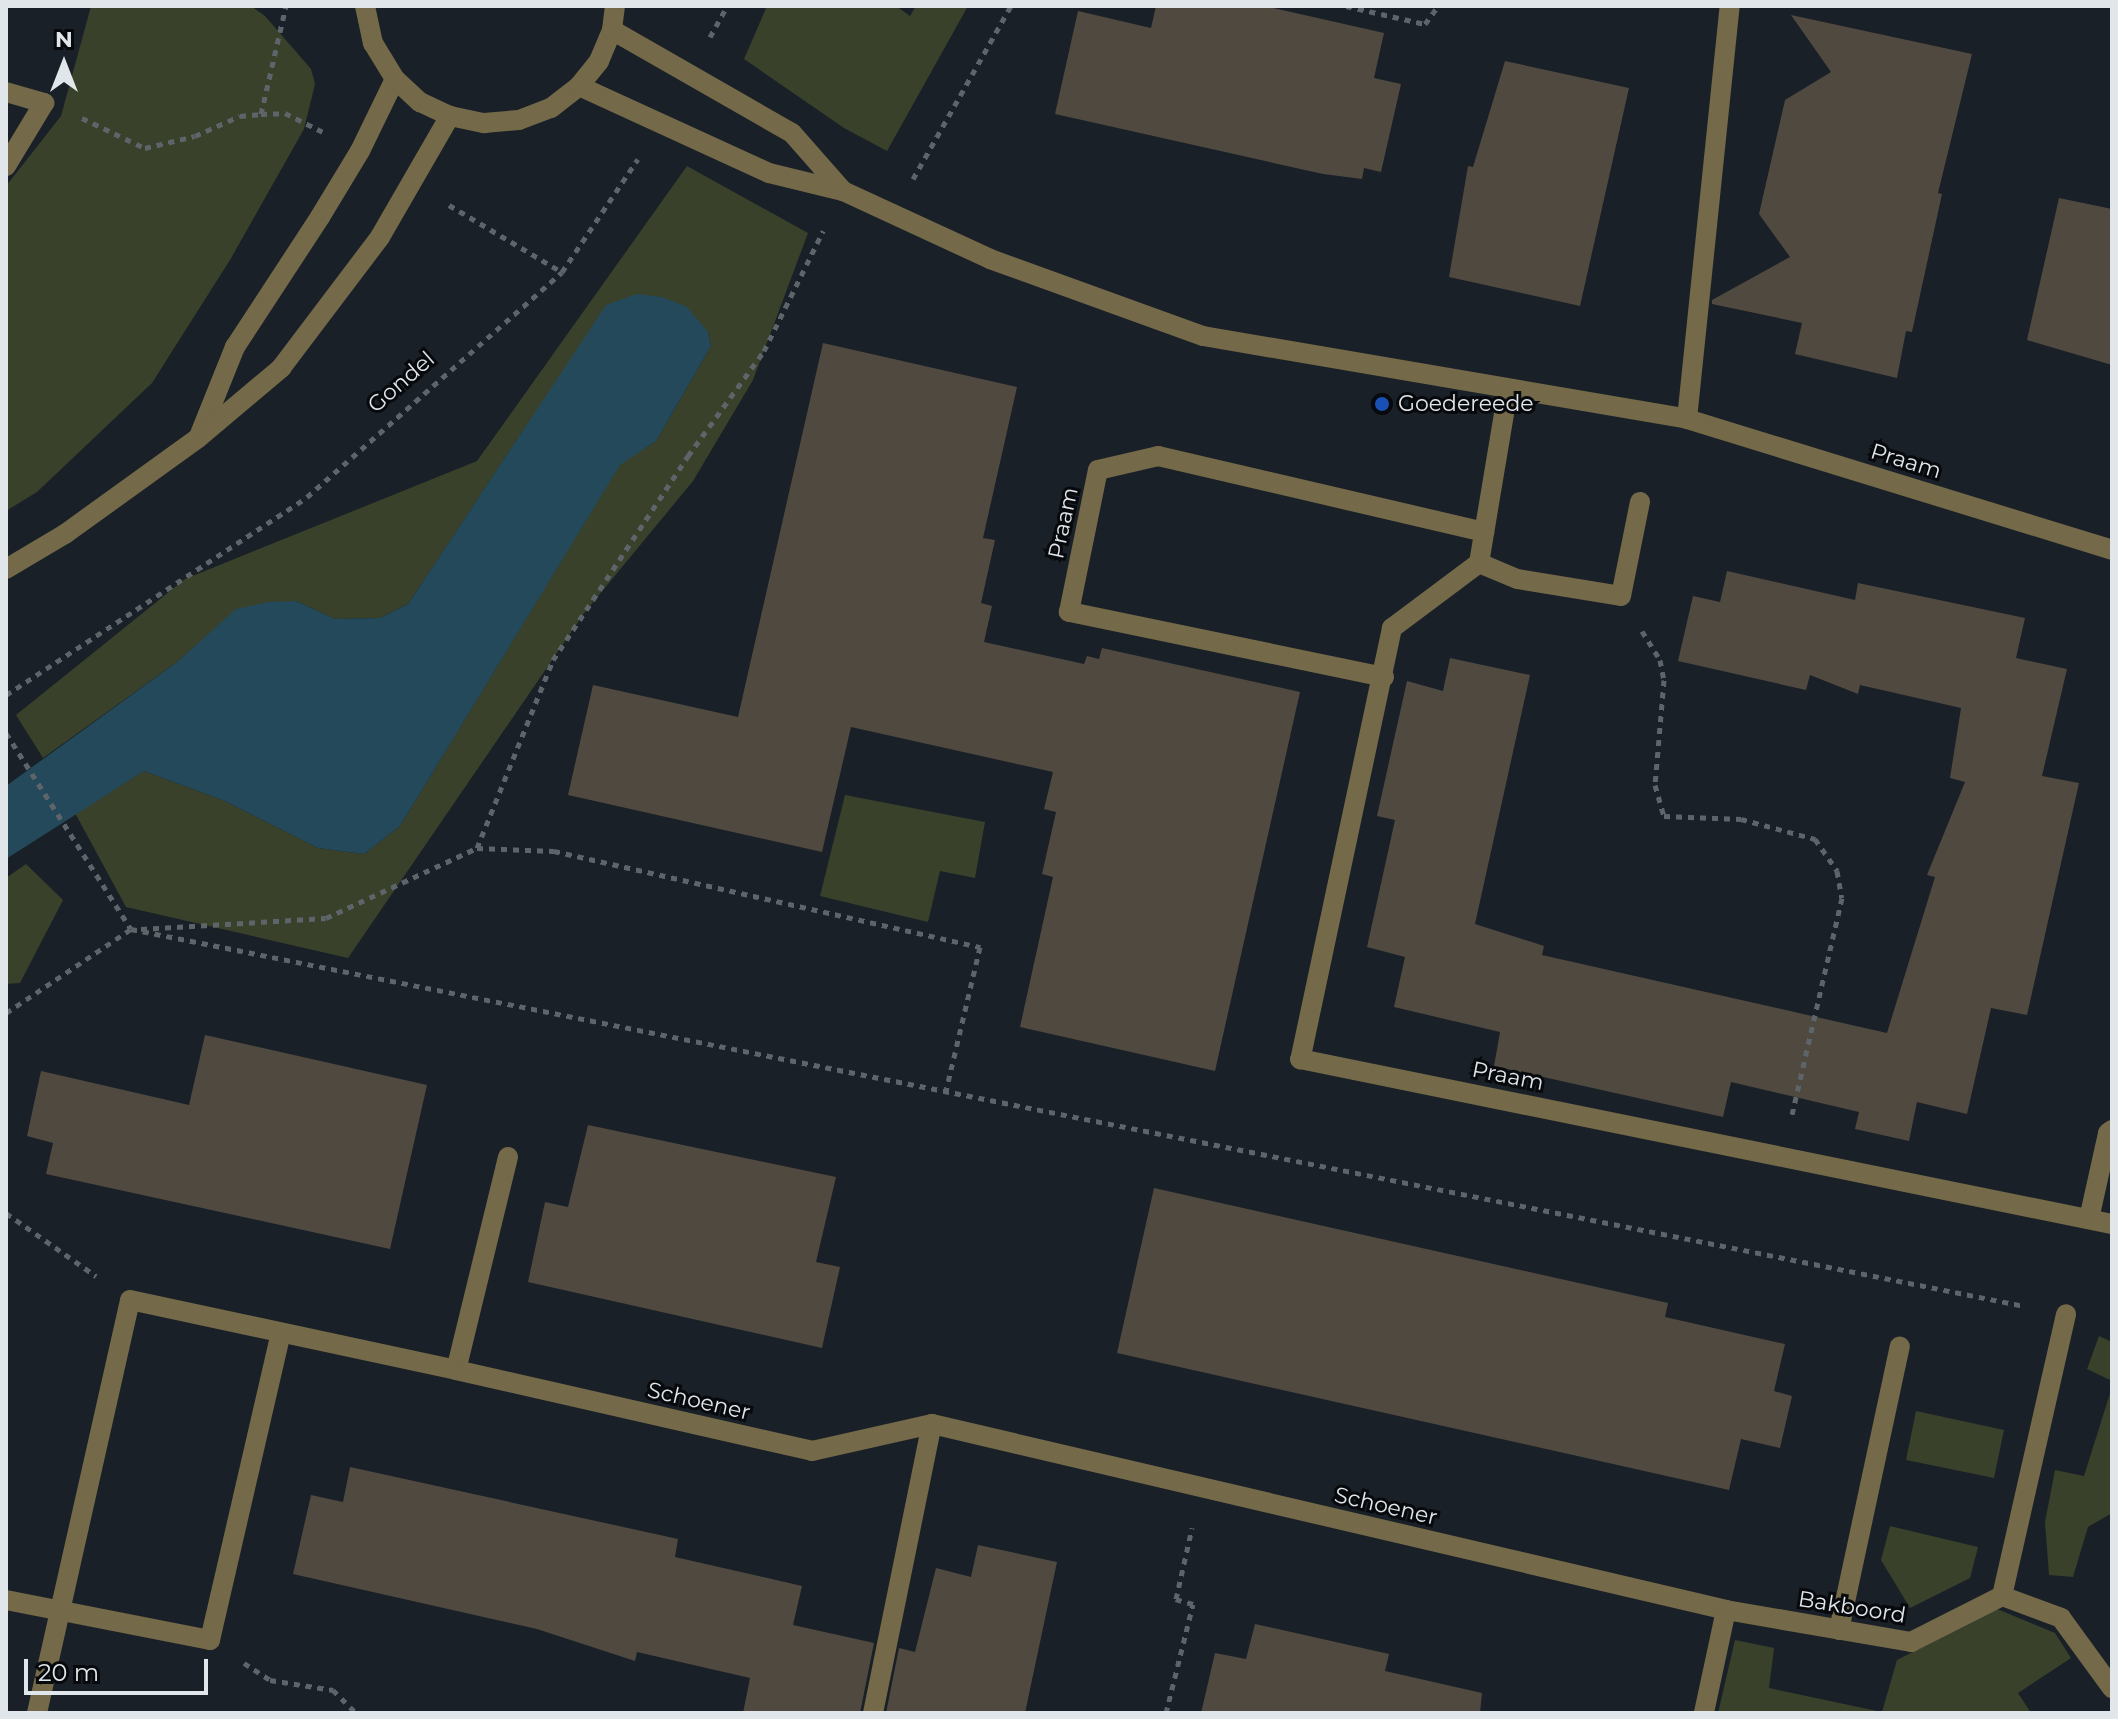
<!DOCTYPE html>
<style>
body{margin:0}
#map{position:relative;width:2118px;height:1719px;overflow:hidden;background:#192027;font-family:Montserrat,sans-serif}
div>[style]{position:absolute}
.green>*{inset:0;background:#39412b}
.water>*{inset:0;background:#23495a}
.building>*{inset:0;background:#504940}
.path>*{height:5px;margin-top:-2.5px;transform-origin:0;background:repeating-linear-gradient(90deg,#5e656a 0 6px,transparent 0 12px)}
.minor>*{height:20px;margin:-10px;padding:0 10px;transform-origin:10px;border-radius:10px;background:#746948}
.dots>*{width:22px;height:22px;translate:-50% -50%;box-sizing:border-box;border:4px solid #07090c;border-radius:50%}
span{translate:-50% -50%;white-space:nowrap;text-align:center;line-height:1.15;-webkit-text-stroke:6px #07090c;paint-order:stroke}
.street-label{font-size:22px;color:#e1e6ea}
.poi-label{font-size:22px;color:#e1e6ea}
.left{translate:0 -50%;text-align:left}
.frame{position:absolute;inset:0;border:8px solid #e1e6ea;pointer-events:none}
.north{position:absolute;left:24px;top:24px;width:80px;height:80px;-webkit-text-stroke:6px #07090c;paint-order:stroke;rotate:0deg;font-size:22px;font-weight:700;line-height:32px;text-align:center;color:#e1e6ea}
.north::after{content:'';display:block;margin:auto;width:28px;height:36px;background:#e1e6ea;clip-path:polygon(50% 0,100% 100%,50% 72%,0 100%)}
.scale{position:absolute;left:24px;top:1659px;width:184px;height:36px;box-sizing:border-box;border:4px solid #e1e6ea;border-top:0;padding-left:10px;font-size:24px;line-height:28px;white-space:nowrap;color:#e1e6ea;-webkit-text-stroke:6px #07090c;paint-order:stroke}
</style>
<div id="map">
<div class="green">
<div style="clip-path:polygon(91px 6px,251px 6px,265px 16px,311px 69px,315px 84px,304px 129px,230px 260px,152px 383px,37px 492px,6px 511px,6px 186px,61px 116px)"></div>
<div style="clip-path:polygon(767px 6px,896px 6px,910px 16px,916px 6px,968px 6px,887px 151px,844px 128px,744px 59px)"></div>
<div style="clip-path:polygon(687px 166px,808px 233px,753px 380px,693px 481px,585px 612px,348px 958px,126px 907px,75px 813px,144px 771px,225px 801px,318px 848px,364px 854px,400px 826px,620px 464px,656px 441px,711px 346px,708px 332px,606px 306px,408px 604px,380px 618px,335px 619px,296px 601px,237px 609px,177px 662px,43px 758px,16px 715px,185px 579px,477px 461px)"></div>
<div style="clip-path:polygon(845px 795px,985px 822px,975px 878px,940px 871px,928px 922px,820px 896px)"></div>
<div style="clip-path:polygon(26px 864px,63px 900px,20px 983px,6px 984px,6px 878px)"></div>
<div style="clip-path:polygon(2099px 1336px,2112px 1342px,2112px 1381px,2087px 1369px)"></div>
<div style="clip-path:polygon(2112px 1387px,2112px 1513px,2088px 1527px,2073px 1577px,2049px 1575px,2045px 1522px,2055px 1470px,2084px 1476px)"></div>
<div style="clip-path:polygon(1916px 1411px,2004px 1430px,1994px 1478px,1906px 1460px)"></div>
<div style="clip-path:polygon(1890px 1526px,1978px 1547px,1970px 1578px,1910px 1608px,1881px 1560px)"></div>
<div style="clip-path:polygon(1997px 1609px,2055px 1633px,2071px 1658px,2018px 1693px,2031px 1713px,1718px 1713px,1735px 1640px,1774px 1648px,1769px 1688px,1882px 1712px,1897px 1660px)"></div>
</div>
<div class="water">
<div style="clip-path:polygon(637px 294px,662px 297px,687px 307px,708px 332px,711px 346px,656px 441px,620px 465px,400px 826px,364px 854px,318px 848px,225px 801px,144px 771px,6px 859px,6px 786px,177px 662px,236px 609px,268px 602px,296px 601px,335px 619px,380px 618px,408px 604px,606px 305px)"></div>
</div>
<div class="building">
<div style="clip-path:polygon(1156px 6px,1265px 6px,1384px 33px,1374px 78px,1401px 84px,1381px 172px,1364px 168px,1362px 179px,1323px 174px,1055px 114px,1078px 11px,1151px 28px)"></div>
<div style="clip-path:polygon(1791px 15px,1972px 54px,1938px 193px,1942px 194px,1912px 332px,1906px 331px,1897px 378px,1795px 354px,1802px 323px,1712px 304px,1712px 300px,1790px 257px,1759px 214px,1785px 100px,1831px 72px)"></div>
<div style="clip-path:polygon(1505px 61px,1629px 88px,1580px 306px,1449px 277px,1468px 166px,1473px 167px)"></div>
<div style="clip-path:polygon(2059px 198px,2112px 209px,2112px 365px,2027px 340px)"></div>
<div style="clip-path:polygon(823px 343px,1017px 387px,983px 538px,995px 540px,981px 603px,992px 606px,984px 642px,1084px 664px,1087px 656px,1099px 659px,1102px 648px,1300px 692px,1215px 1071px,1020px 1027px,1053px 877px,1042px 874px,1056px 812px,1044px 809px,1053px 772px,851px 727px,822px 852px,568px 795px,593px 685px,738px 717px)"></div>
<div style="clip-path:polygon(1727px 571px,1855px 600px,1858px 583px,2025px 618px,2016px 658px,2067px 669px,2042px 776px,2079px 783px,2027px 1015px,1991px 1008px,1967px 1114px,1917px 1102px,1909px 1141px,1855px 1129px,1859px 1112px,1731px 1082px,1723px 1117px,1494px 1066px,1500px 1032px,1394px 1007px,1405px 957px,1367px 947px,1395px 820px,1377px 816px,1407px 681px,1443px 691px,1450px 658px,1530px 675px,1475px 924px,1544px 946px,1542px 955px,1887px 1033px,1935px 877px,1927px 875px,1965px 782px,1950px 778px,1961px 708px,1860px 685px,1858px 694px,1810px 675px,1806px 690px,1678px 661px,1693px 596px,1720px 602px)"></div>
<div style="clip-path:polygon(205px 1035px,427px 1085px,390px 1249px,46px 1174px,53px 1143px,27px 1136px,41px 1071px,189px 1105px)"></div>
<div style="clip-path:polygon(588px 1125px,836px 1177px,816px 1262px,840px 1267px,822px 1348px,528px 1282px,545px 1202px,568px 1207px)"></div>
<div style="clip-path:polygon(1154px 1188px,1668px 1303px,1665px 1317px,1785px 1344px,1774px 1391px,1792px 1396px,1780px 1448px,1741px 1439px,1729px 1490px,1117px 1353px)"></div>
<div style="clip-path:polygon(350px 1467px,678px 1539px,675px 1557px,802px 1586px,793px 1625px,874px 1643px,860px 1713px,743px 1713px,750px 1678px,637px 1652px,635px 1661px,537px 1629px,293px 1574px,311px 1495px,343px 1502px)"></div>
<div style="clip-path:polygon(978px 1545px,1057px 1562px,1025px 1713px,886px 1713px,899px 1648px,915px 1652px,936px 1568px,971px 1577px)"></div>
<div style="clip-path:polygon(1255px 1624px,1389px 1654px,1385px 1671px,1482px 1693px,1480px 1713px,1201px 1713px,1215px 1653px,1246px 1659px)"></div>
</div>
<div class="path">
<div style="left:1346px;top:6px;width:81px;rotate:12.8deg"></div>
<div style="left:1425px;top:24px;width:22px;rotate:-54deg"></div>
<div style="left:710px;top:37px;width:35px;rotate:-61deg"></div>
<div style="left:261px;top:114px;width:111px;rotate:-77deg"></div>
<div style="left:82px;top:118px;width:70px;rotate:25.5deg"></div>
<div style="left:145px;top:148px;width:51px;rotate:-13.5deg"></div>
<div style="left:195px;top:136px;width:49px;rotate:-24deg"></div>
<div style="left:240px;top:116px;width:21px;rotate:-5deg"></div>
<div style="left:261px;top:114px;width:24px;rotate:-2deg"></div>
<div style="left:285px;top:113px;width:42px;rotate:26.6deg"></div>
<div style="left:913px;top:179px;width:199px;rotate:-60.5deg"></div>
<div style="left:449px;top:205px;width:131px;rotate:30.7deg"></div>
<div style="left:1642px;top:631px;width:34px;rotate:58deg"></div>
<div style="left:1660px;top:660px;width:20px;rotate:79deg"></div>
<div style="left:1664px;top:680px;width:105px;rotate:94.9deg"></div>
<div style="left:1655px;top:785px;width:32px;rotate:74deg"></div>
<div style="left:1664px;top:816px;width:77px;rotate:2.2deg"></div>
<div style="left:1741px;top:819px;width:77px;rotate:15.1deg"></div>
<div style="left:1815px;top:839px;width:39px;rotate:55deg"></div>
<div style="left:1837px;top:871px;width:27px;rotate:80deg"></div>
<div style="left:1842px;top:898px;width:223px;rotate:103deg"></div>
<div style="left:6px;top:695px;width:360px;rotate:-33.3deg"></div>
<div style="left:307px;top:497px;width:340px;rotate:-41.4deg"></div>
<div style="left:562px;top:272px;width:136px;rotate:-56.1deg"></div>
<div style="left:6px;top:733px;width:232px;rotate:57.5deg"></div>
<div style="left:131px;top:929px;width:1930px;rotate:11.26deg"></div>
<div style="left:477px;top:848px;width:77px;rotate:2.2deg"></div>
<div style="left:554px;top:851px;width:437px;rotate:12.7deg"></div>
<div style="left:980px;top:947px;width:148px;rotate:103.3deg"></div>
<div style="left:141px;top:929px;width:185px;rotate:-3.4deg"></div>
<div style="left:326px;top:918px;width:166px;rotate:-24.9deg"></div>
<div style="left:477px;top:848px;width:203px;rotate:-68deg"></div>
<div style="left:553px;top:660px;width:245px;rotate:-56.5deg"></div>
<div style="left:688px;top:456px;width:130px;rotate:-54.1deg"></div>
<div style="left:764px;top:351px;width:134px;rotate:-63.8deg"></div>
<div style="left:6px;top:1013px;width:151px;rotate:-33.9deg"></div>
<div style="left:6px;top:1213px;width:110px;rotate:35deg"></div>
<div style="left:244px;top:1663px;width:31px;rotate:33deg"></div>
<div style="left:270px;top:1680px;width:64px;rotate:9deg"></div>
<div style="left:333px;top:1690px;width:33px;rotate:45deg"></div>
<div style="left:1166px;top:1713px;width:112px;rotate:-76.1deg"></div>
<div style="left:1193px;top:1604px;width:18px;rotate:-164deg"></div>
<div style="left:1176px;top:1599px;width:73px;rotate:-77.3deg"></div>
</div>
<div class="minor">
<div style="left:365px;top:6px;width:38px;rotate:78deg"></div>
<div style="left:373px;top:43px;width:42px;rotate:58.6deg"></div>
<div style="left:395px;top:79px;width:34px;rotate:43deg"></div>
<div style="left:420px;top:102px;width:33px;rotate:25deg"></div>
<div style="left:450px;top:116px;width:35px;rotate:12deg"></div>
<div style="left:484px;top:123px;width:35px;rotate:-5deg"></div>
<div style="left:519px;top:120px;width:34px;rotate:-21deg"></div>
<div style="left:551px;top:108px;width:36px;rotate:-38deg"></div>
<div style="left:579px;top:86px;width:32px;rotate:-51deg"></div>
<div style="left:599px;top:61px;width:34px;rotate:-67deg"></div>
<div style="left:612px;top:30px;width:24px;rotate:-83deg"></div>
<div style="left:612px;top:30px;width:207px;rotate:29.8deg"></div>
<div style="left:792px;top:133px;width:77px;rotate:48.7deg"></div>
<div style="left:579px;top:86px;width:209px;rotate:24.6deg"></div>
<div style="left:769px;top:173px;width:76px;rotate:13.7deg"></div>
<div style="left:843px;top:191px;width:162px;rotate:24.8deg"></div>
<div style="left:990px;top:259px;width:226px;rotate:19.9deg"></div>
<div style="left:1203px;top:336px;width:491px;rotate:9.7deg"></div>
<div style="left:1687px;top:419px;width:445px;rotate:17.1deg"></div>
<div style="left:6px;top:92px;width:40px;rotate:16deg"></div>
<div style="left:44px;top:103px;width:74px;rotate:121.1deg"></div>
<div style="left:1508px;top:390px;width:175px;rotate:99.5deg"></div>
<div style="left:1479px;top:563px;width:109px;rotate:143.2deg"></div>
<div style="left:1392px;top:628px;width:441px;rotate:102deg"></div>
<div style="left:1300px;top:1059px;width:829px;rotate:11.49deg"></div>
<div style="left:1687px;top:419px;width:415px;rotate:-84.1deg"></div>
<div style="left:200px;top:434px;width:94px;rotate:-68.1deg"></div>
<div style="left:235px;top:347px;width:155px;rotate:-56.8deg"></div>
<div style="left:320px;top:217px;width:77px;rotate:-58.8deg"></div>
<div style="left:360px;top:151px;width:80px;rotate:-64.1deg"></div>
<div style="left:1479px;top:563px;width:41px;rotate:22.8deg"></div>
<div style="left:1517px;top:579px;width:105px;rotate:9.3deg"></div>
<div style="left:1621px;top:596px;width:96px;rotate:-78.6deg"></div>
<div style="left:6px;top:569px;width:69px;rotate:-30.7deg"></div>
<div style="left:65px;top:534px;width:164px;rotate:-35.8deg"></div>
<div style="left:198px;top:438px;width:109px;rotate:-40.1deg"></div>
<div style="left:281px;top:368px;width:164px;rotate:-52.9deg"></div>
<div style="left:380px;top:237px;width:140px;rotate:-60deg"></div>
<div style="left:1384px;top:677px;width:322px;rotate:-168.3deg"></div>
<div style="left:1069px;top:612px;width:145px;rotate:-78.5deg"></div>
<div style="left:1098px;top:470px;width:62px;rotate:-13.1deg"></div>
<div style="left:1158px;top:456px;width:335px;rotate:13.1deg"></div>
<div style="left:508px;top:1157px;width:219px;rotate:103.7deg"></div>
<div style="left:456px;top:1370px;width:365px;rotate:12.8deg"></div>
<div style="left:812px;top:1451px;width:123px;rotate:-12.7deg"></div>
<div style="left:932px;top:1424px;width:815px;rotate:13.18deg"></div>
<div style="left:1726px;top:1610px;width:105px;rotate:102.1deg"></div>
<div style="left:2089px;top:1219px;width:88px;rotate:-77.5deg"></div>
<div style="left:2108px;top:1133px;width:5px;rotate:-37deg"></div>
<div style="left:2002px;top:1596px;width:289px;rotate:-77.2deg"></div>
<div style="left:6px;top:1600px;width:208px;rotate:11.1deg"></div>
<div style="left:210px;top:1640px;width:315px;rotate:-77deg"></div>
<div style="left:1726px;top:1610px;width:188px;rotate:9.8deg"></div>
<div style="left:1911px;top:1642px;width:102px;rotate:-26.8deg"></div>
<div style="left:2002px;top:1596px;width:63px;rotate:20.4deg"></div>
<div style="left:2061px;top:1618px;width:87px;rotate:53.9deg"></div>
<div style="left:1839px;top:1630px;width:290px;rotate:-77.9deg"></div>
<div style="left:37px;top:1713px;width:423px;rotate:-77.3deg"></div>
<div style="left:130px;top:1300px;width:333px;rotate:12.1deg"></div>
<div style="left:873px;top:1713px;width:295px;rotate:-78.5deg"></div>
</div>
<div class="dots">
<div style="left:1382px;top:404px;background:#1a4fb4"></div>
</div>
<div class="street-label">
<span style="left:401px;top:382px;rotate:-41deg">Gondel</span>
<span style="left:1906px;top:461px;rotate:17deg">Praam</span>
<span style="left:1063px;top:523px;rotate:-78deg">Praam</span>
<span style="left:1508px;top:1076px;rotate:11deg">Praam</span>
<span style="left:699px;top:1401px;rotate:13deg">Schoener</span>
<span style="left:1386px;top:1506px;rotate:13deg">Schoener</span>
<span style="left:1852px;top:1607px;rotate:9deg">Bakboord</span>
</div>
<div class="poi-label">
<span class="left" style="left:1398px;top:404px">Goedereede</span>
</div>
<div class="frame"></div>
<div class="north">N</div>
<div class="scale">20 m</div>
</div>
